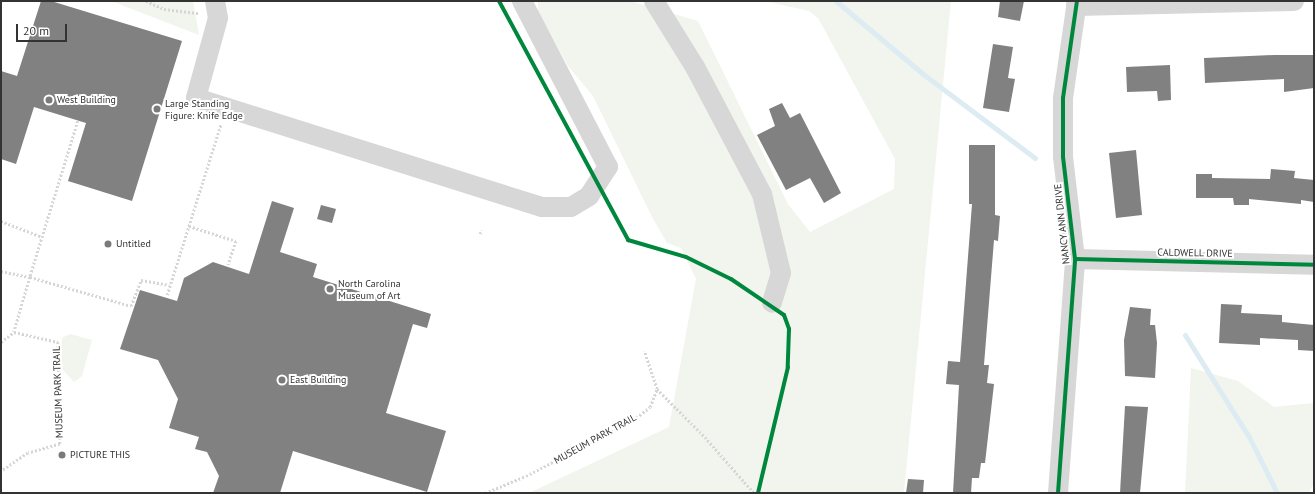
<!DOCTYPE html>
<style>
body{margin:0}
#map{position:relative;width:1315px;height:494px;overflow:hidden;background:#fff;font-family:"PT Sans",sans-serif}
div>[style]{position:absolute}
.green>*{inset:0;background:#f1f5ed}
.stream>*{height:5px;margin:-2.5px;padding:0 2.5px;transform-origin:2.5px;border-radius:2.5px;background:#ddebf3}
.building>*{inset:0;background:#818181}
.path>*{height:2.5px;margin-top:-1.25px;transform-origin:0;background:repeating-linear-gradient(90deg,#d6d6d6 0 2px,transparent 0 4px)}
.minor>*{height:20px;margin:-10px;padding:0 10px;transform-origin:10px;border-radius:10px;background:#d7d7d7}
.cycleway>*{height:4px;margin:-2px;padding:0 2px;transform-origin:2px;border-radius:2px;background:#00873e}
.dots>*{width:11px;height:11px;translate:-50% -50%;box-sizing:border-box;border:2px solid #fff;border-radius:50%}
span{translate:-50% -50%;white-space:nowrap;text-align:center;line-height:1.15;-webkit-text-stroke:4px #fff;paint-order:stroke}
.poi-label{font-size:10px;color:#333}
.left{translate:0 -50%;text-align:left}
.street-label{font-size:10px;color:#333}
.frame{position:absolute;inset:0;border:2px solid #333;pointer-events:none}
.scale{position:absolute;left:16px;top:24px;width:51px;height:18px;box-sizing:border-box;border:2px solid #333;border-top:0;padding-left:5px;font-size:12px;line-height:14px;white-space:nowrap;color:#333;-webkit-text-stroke:3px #fff;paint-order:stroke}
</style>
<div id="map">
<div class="green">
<div style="clip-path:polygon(111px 1px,193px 1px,199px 35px)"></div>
<div style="clip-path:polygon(538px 1px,630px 1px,698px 21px,788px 204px,810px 232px,894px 189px,895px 159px,818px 18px,809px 11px,764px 1px,951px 1px,904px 493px,529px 493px,669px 427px,696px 279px,681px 248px,667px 243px,652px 217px,593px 96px,568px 66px,538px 13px)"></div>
<div style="clip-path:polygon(70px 334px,92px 340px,82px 376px,74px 382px,63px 370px,61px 355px,62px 338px)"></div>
<div style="clip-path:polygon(1191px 368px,1238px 381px,1274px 407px,1314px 403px,1314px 483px,1309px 493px,1185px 493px)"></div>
</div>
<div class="stream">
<div style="left:836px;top:1px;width:114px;rotate:40deg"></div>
<div style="left:923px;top:74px;width:140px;rotate:36.9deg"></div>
<div style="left:1185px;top:335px;width:120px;rotate:57.9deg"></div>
<div style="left:1249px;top:437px;width:63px;rotate:63.4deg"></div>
</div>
<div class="building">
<div style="clip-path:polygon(41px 1px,51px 1px,182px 41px,132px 201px,68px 181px,86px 123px,34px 107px,16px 164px,1px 159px,1px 71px,17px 76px)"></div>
<div style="clip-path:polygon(1000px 1px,1024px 1px,1020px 21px,998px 17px)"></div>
<div style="clip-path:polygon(993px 44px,1013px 47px,1008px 78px,1015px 79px,1009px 112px,983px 108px)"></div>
<div style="clip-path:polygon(1274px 55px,1314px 55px,1314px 88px,1284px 92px,1284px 79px,1205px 83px,1204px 58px)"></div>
<div style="clip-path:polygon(1170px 65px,1171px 100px,1158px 101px,1157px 91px,1127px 92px,1126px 67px)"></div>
<div style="clip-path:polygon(782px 103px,790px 118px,800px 113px,841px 193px,824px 203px,810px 178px,786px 190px,757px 135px,775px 126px,769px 109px)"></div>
<div style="clip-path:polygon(969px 145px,995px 145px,995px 215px,1000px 216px,998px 241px,994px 240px,984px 365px,989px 365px,987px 383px,994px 384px,985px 463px,981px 463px,979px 478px,972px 478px,971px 493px,953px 493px,959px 385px,946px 384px,948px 361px,960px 362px,972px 204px,969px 204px)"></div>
<div style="clip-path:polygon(1136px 150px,1142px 215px,1116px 218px,1109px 153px)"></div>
<div style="clip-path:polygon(1271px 169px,1295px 171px,1294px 178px,1314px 180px,1314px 202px,1301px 200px,1301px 204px,1249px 199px,1249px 205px,1234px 205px,1233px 198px,1196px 198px,1196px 174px,1212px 174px,1212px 178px,1270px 179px)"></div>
<div style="clip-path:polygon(272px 201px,294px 208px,280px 252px,317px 264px,313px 277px,431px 314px,427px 328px,413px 324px,386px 413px,446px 431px,427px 492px,293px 451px,280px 493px,213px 493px,219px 476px,207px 452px,195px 449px,199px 437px,169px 428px,178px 399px,158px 360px,120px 349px,140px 290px,177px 301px,184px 278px,213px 262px,249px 274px)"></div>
<div style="clip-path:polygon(321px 205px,336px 209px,332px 223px,317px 219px)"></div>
<div style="clip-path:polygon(1221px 304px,1242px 305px,1241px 313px,1282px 315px,1282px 322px,1314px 325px,1314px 351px,1298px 350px,1298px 340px,1260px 338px,1260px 345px,1219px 343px)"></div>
<div style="clip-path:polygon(1130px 307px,1151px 309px,1150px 325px,1155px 325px,1157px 343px,1155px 378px,1125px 376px,1124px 340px)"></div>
<div style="clip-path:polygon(1125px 406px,1148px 407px,1140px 493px,1120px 493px)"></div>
<div style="clip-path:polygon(908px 479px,924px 480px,923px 493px,906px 493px)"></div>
</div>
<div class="path">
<div style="left:146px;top:1px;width:20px;rotate:24deg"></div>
<div style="left:164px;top:9px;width:35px;rotate:7deg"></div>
<div style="left:78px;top:121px;width:163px;rotate:107.1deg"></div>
<div style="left:30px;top:277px;width:105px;rotate:16deg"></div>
<div style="left:131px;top:306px;width:28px;rotate:-69deg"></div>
<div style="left:141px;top:280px;width:29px;rotate:10deg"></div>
<div style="left:1px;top:221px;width:44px;rotate:21.3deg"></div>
<div style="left:189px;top:226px;width:49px;rotate:17.7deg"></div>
<div style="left:236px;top:241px;width:25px;rotate:108deg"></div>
<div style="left:480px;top:234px;width:4px;rotate:-76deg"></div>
<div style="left:1px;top:271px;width:30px;rotate:12deg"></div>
<div style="left:30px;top:277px;width:57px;rotate:106.2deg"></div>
<div style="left:14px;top:332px;width:45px;rotate:12.8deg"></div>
<div style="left:58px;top:342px;width:102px;rotate:88.9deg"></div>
<div style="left:60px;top:444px;width:33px;rotate:164deg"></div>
<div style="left:28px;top:453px;width:32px;rotate:146deg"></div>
<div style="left:167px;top:295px;width:179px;rotate:-72.5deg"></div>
<div style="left:1px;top:342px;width:16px;rotate:-38deg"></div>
<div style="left:657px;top:389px;width:68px;rotate:45deg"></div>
<div style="left:705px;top:437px;width:74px;rotate:48.8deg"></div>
<div style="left:485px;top:493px;width:44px;rotate:-22.5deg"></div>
<div style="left:526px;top:476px;width:121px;rotate:-27.6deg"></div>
<div style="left:633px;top:420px;width:21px;rotate:-37deg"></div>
<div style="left:650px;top:407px;width:19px;rotate:-69deg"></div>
<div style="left:657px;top:389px;width:40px;rotate:-108.9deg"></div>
</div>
<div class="minor">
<div style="left:215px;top:1px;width:17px;rotate:80deg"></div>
<div style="left:218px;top:18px;width:83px;rotate:105.4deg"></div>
<div style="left:196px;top:98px;width:363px;rotate:17.5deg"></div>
<div style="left:542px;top:207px;width:29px"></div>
<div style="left:571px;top:207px;width:21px;rotate:-31deg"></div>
<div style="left:589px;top:196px;width:35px;rotate:-57deg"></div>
<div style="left:608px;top:167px;width:187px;rotate:-117.4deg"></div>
<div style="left:654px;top:1px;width:78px;rotate:58.2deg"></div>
<div style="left:695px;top:67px;width:144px;rotate:62.2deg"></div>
<div style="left:762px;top:194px;width:81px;rotate:76.5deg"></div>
<div style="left:781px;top:273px;width:31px;rotate:107deg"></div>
<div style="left:1076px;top:6px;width:218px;rotate:-1.3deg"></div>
<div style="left:1075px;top:259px;width:239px;rotate:1.4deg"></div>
<div style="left:1058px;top:493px;width:235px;rotate:-85.8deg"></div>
<div style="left:1075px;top:259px;width:103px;rotate:-96.7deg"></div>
<div style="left:1063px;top:157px;width:59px;rotate:-90deg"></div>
<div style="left:1063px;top:98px;width:98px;rotate:-81.8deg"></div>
</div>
<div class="cycleway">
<div style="left:499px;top:1px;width:272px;rotate:61.6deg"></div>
<div style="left:628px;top:240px;width:60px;rotate:16.3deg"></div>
<div style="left:686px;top:257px;width:50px;rotate:26.1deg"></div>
<div style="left:731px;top:279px;width:64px;rotate:34.2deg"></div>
<div style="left:784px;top:315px;width:15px;rotate:70deg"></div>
<div style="left:789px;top:329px;width:38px;rotate:92deg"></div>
<div style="left:788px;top:367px;width:130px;rotate:103.4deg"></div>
<div style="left:1075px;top:259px;width:239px;rotate:1.4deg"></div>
<div style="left:1058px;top:493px;width:235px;rotate:-85.8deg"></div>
<div style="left:1075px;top:259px;width:103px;rotate:-96.7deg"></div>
<div style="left:1063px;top:157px;width:59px;rotate:-90deg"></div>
<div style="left:1063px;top:98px;width:98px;rotate:-81.8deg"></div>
</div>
<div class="dots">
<div style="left:49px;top:100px;background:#7a7a7a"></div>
<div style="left:157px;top:109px;background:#7a7a7a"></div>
<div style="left:108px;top:244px;background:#7a7a7a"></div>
<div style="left:330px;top:289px;background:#7a7a7a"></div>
<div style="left:282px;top:380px;background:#7a7a7a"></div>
<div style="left:62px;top:455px;background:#7a7a7a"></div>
</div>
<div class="poi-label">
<span class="left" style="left:57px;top:100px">West Building</span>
<span class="left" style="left:165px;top:109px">Large Standing<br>Figure: Knife Edge</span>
<span class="left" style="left:116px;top:244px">Untitled</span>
<span class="left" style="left:338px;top:289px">North Carolina<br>Museum of Art</span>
<span class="left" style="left:290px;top:380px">East Building</span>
<span class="left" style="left:70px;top:455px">PICTURE THIS</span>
</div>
<div class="street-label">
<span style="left:1062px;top:224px;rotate:-96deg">NANCY ANN DRIVE</span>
<span style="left:1195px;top:253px;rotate:1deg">CALDWELL DRIVE</span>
<span style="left:58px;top:392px;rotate:-92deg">MUSEUM PARK TRAIL</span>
<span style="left:595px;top:439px;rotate:-29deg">MUSEUM PARK TRAIL</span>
</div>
<div class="frame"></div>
<div class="scale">20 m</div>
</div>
